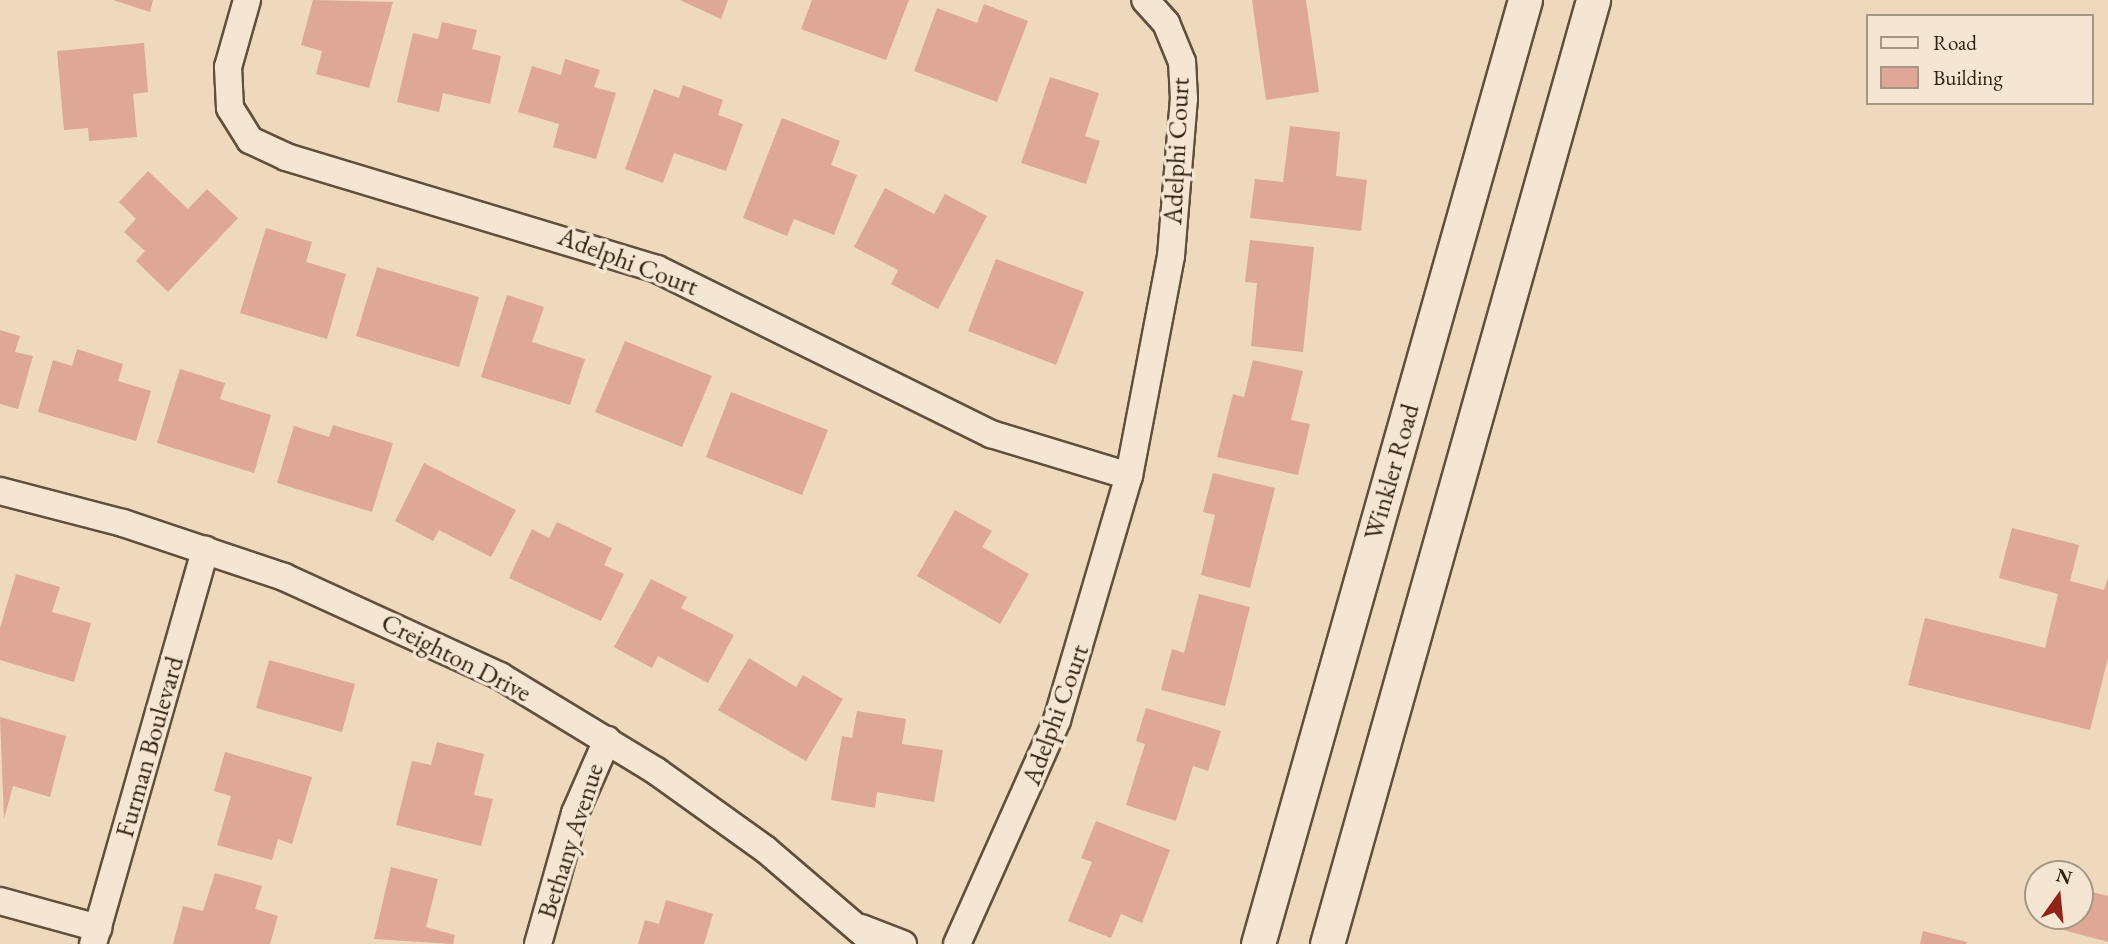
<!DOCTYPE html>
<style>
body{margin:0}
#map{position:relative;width:2108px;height:944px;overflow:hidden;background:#eed9bc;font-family:"EB Garamond",serif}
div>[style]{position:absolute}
.building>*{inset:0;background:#dfa795}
.roads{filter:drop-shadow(2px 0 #614f3b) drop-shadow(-2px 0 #614f3b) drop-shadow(0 2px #614f3b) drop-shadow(0 -2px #614f3b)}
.minor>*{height:26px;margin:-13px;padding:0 13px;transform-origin:13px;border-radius:13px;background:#f4e6d3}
.tertiary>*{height:33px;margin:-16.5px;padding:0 16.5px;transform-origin:16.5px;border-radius:16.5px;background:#f4e6d3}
span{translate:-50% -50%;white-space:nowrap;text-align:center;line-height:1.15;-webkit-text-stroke:7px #f4e6d3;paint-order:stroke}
.street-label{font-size:26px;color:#322110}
.legend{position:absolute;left:1866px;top:14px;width:228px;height:91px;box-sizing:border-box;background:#f4e6d3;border:2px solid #a69785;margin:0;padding:9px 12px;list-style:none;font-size:21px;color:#322110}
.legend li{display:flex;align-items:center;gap:14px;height:35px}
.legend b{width:35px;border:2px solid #a69785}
.north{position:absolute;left:2024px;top:860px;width:70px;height:70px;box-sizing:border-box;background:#f4e6d3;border:2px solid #a69785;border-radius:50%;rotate:15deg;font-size:19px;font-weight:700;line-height:28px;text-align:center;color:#322110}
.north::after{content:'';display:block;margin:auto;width:24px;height:32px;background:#8f2418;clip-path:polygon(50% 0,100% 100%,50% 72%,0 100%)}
</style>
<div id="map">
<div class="building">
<div style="clip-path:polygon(113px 0,153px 0,150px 12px)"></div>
<div style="clip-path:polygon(313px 0,393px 2px,369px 88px,316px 74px,322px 51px,301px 45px)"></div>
<div style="clip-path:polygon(680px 0,728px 0,721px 19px)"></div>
<div style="clip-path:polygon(812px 0,909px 0,886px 60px,801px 29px)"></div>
<div style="clip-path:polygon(1252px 0,1306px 0,1319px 92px,1266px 100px)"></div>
<div style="clip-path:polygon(984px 4px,1028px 21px,997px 102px,914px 71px,937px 8px,977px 23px)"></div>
<div style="clip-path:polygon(442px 22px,477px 30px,472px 49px,501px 56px,490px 104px,443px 93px,439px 112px,397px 102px,413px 33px,438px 39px)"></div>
<div style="clip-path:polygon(144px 43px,148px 92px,133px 94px,137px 137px,89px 141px,88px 128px,64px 130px,57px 51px)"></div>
<div style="clip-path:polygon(565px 59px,600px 70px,594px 87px,616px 93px,596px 159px,553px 147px,559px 124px,518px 112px,532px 66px,561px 75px)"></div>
<div style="clip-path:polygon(1050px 77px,1099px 93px,1085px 136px,1100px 141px,1086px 184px,1021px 163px)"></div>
<div style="clip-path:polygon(683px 85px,723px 100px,718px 115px,743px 124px,726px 171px,674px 153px,663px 183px,625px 169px,654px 89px,679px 98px)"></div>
<div style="clip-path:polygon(782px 118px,840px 141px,831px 165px,857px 175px,834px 235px,794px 219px,787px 236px,743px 218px)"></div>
<div style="clip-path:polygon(1290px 126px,1340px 132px,1336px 176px,1367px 180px,1361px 231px,1250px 218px,1255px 179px,1283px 182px)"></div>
<div style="clip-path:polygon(148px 171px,188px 209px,207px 189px,238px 218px,168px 292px,136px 261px,145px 251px,124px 232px,136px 219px,119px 202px)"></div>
<div style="clip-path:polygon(885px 188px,934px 214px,945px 194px,987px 216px,938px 309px,891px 284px,898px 270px,854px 247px)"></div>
<div style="clip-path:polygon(266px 228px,312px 242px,306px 262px,346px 274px,327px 339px,240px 313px)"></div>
<div style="clip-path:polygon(1250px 240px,1314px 247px,1303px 352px,1251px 346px,1257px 283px,1245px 282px)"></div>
<div style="clip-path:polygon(996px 259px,1084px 292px,1056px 365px,968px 331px)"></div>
<div style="clip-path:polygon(377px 267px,479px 297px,459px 367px,356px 336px)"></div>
<div style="clip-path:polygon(507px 295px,544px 307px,532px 342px,585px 359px,570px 405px,481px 377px)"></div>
<div style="clip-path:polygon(0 330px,20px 336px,15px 352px,33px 356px,18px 409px,0 404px)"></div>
<div style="clip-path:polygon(625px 341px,712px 376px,682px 447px,595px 412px)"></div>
<div style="clip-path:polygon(77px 349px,123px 364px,118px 381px,151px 391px,136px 441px,38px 412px,53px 360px,72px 366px)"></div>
<div style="clip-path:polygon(1253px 360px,1303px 371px,1291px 420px,1310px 424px,1298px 475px,1217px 457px,1233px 394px,1244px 397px)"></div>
<div style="clip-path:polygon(180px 369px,225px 383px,220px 399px,271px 415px,254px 473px,157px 443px)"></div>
<div style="clip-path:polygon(731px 392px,828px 430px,802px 495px,706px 457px)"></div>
<div style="clip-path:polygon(333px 425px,393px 443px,372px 512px,277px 483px,294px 426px,329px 437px)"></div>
<div style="clip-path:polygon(424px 463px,516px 510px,491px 557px,439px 530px,433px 541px,395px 521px)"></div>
<div style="clip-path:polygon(1213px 473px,1275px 488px,1250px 588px,1201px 575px,1215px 515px,1203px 512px)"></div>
<div style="clip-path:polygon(955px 510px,992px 531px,982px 547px,1029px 574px,1000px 624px,917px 576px)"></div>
<div style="clip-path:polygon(557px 522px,612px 548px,604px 565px,624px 574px,601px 621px,509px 578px,532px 529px,549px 538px)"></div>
<div style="clip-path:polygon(2012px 528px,2079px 545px,2070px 581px,2104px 590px,2108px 577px,2108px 658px,2090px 730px,1908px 685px,1925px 618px,2045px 648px,2058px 594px,1999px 578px)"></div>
<div style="clip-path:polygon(16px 574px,60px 587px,52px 612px,91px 623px,74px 682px,0 660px,0 628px)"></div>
<div style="clip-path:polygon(651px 579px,687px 597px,681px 608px,734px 635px,708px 683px,658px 656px,652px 668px,614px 647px)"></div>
<div style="clip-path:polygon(1199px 594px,1250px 607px,1225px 706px,1161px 690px,1172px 649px,1184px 653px)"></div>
<div style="clip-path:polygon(749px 658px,796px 687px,803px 675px,843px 699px,806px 761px,718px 710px)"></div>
<div style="clip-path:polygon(269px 660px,355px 684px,342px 732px,256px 708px)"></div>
<div style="clip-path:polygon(1146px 708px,1221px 731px,1208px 771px,1193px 766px,1176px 821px,1126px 805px,1145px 744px,1136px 741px)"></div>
<div style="clip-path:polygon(857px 711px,906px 719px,902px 744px,943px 750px,934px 802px,877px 792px,875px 808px,831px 800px,842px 736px,852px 738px)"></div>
<div style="clip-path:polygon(0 717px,66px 736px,50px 797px,13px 786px,4px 819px)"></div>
<div style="clip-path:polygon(437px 742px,484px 754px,474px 795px,493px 799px,481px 846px,396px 825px,412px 761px,431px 765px)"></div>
<div style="clip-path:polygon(225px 752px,312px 777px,292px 844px,278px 839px,272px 860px,217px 845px,231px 796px,214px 791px)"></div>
<div style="clip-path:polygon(1096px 821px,1170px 850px,1142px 923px,1121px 914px,1111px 938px,1068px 921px,1092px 862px,1081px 858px)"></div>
<div style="clip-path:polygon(391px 867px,438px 879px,426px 927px,455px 935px,453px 944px,374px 939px)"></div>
<div style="clip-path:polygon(215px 873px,262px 886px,255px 909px,278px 916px,270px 944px,173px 944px,183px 906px,203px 911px)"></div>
<div style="clip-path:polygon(2080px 889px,2108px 896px,2108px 942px,2049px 926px,2051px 916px,2080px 916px)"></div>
<div style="clip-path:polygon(666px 900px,713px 914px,704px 944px,638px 944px,645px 920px,659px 924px)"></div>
<div style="clip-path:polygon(1923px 931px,1967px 942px,1966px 944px,1920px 944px)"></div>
</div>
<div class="roads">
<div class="minor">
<div style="left:247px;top:0;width:70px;rotate:105.8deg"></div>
<div style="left:228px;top:67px;width:41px;rotate:87.2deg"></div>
<div style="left:230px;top:108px;width:38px;rotate:58deg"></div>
<div style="left:250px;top:140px;width:40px;rotate:25deg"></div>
<div style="left:286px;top:157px;width:388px;rotate:16.8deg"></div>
<div style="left:657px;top:269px;width:373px;rotate:26.3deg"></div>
<div style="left:991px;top:434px;width:144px;rotate:16.9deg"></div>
<div style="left:1129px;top:476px;width:224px;rotate:-79.2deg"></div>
<div style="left:1171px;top:256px;width:158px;rotate:-85.3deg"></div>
<div style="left:1184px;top:99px;width:37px;rotate:-93deg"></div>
<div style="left:1182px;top:62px;width:42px;rotate:-112.3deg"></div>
<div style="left:1166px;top:23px;width:31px;rotate:-132deg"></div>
<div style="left:0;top:491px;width:127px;rotate:14.6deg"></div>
<div style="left:123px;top:523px;width:170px;rotate:18.5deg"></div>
<div style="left:284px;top:577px;width:238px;rotate:24.6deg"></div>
<div style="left:500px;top:676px;width:183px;rotate:31.3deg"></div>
<div style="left:656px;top:771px;width:134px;rotate:35.6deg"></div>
<div style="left:765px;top:849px;width:146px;rotate:40.6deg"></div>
<div style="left:0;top:901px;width:102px;rotate:15.4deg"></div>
<div style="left:861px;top:928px;width:45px;rotate:20.9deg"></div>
<div style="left:93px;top:944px;width:410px;rotate:-74.1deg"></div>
<div style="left:538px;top:944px;width:136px;rotate:-74.2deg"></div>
<div style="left:575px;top:813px;width:80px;rotate:-66.3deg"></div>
<div style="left:957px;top:944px;width:245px;rotate:-65.9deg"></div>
<div style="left:1057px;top:720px;width:254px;rotate:-73.6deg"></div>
</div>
<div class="tertiary">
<div style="left:1258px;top:944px;width:981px;rotate:-74.21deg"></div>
<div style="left:1327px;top:944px;width:981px;rotate:-74.26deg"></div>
</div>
</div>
<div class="street-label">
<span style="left:1177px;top:151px;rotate:-87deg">Adelphi Court</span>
<span style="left:628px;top:262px;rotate:21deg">Adelphi Court</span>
<span style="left:1392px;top:472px;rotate:-74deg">Winkler Road</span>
<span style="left:456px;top:658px;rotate:27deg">Creighton Drive</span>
<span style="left:1056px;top:715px;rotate:-70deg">Adelphi Court</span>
<span style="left:150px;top:747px;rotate:-74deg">Furman Boulevard</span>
<span style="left:571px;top:841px;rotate:-72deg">Bethany Avenue</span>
</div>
<ul class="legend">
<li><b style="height:9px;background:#f4e6d3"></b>Road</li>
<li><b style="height:19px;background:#dfa795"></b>Building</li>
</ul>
<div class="north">N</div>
</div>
